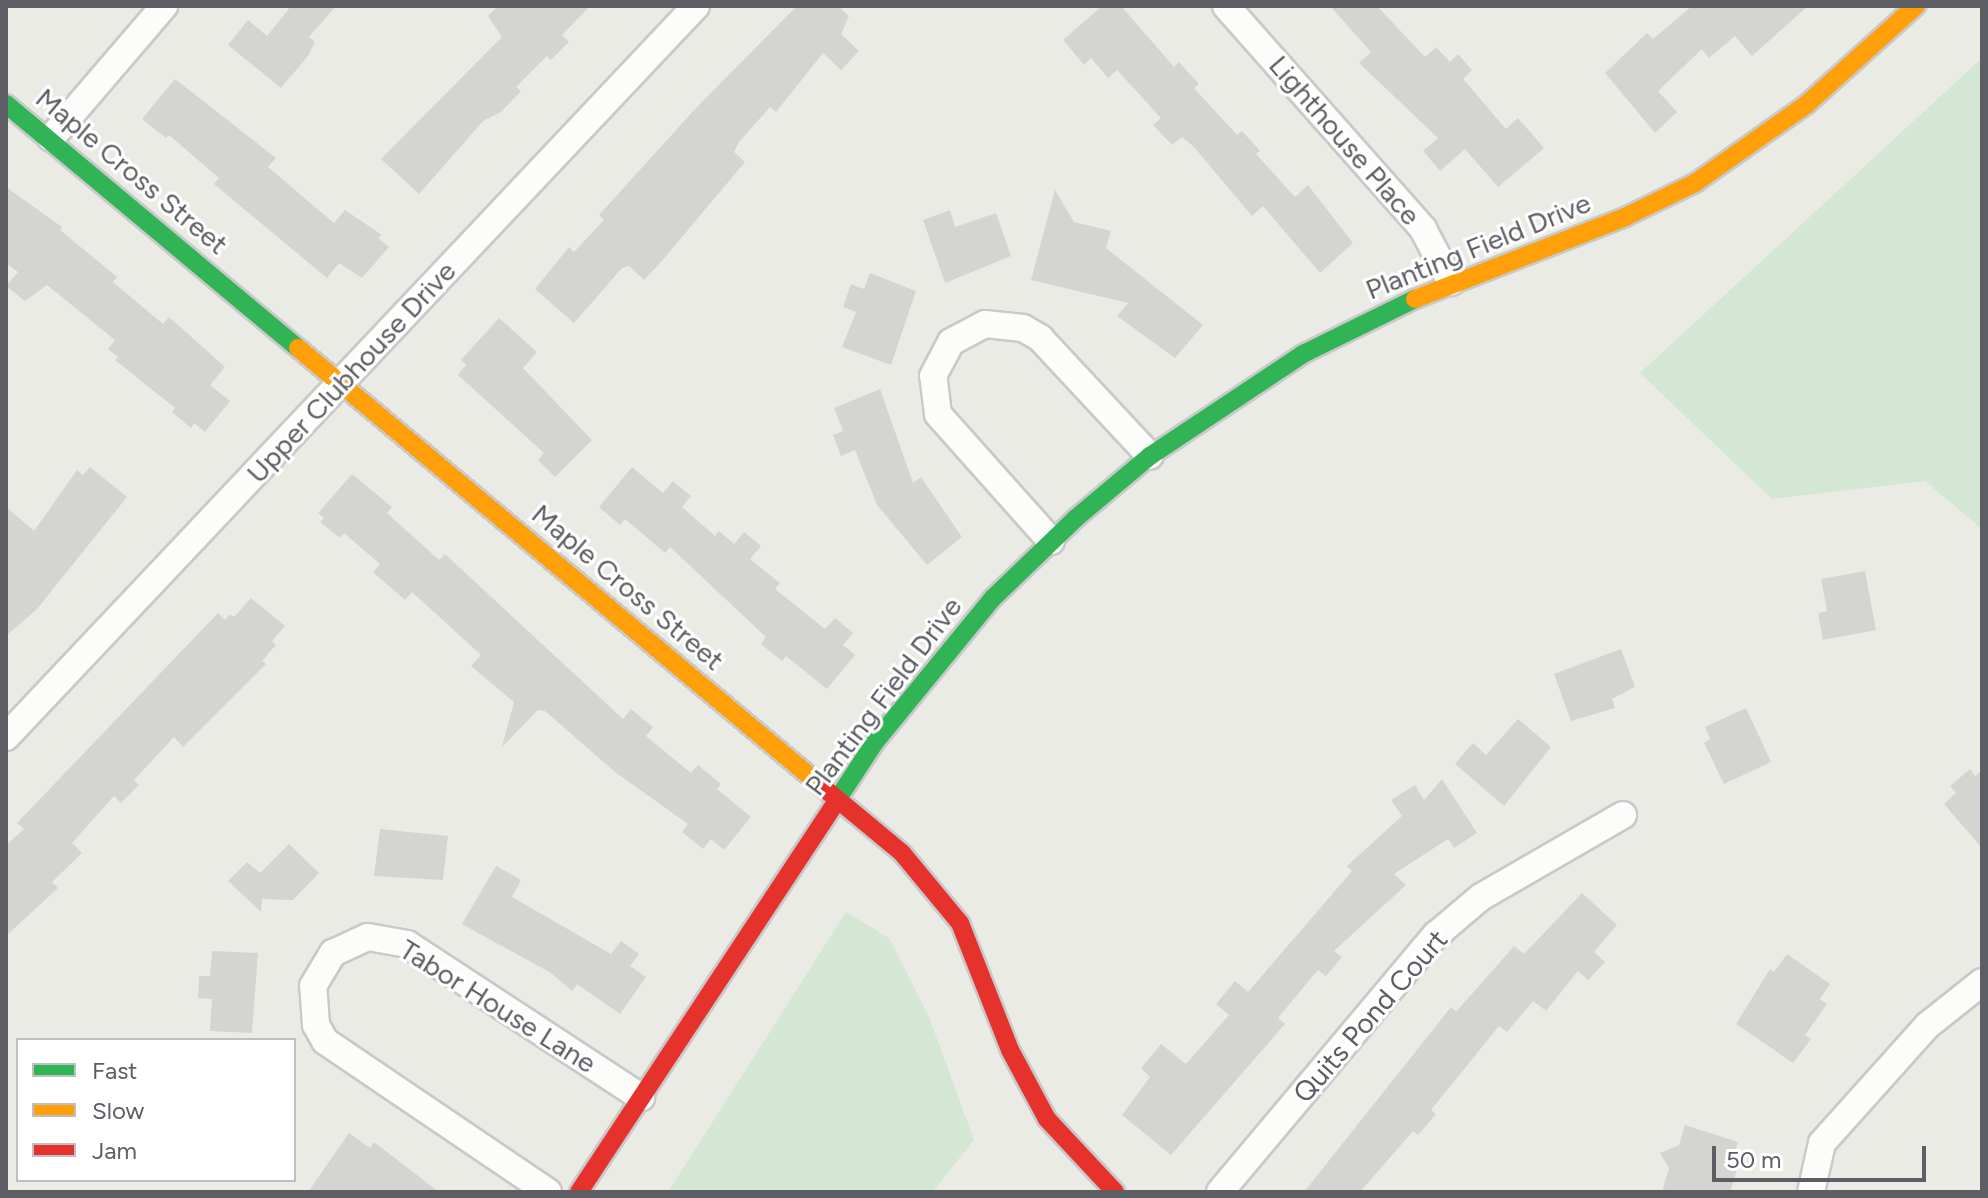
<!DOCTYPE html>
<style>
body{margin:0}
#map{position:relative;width:1988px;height:1198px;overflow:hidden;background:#ebebe6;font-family:Figtree,sans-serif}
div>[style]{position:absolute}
.green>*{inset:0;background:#d4e6d4}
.building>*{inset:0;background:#d4d4d1}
.roads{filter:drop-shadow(2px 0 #c8c9c8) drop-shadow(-2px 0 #c8c9c8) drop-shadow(0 2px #c8c9c8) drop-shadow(0 -2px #c8c9c8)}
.street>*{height:26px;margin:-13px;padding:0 13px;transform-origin:13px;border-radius:13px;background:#fcfcfb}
.fast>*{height:18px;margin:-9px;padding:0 9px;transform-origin:9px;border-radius:9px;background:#30b455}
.slow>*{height:18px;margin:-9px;padding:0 9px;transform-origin:9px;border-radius:9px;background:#ff9f0a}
.jam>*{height:18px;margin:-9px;padding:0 9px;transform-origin:9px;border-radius:9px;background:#e5322d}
span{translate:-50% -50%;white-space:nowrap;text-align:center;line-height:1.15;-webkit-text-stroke:6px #fff;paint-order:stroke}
.street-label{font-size:28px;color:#5c5e63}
.frame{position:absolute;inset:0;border:8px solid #5c5e63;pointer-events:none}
.legend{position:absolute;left:16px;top:1038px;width:280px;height:144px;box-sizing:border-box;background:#fff;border:2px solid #bebfc1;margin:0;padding:10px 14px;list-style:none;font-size:24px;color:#5c5e63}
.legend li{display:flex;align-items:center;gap:16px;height:40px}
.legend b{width:40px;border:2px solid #bebfc1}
.scale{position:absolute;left:1712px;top:1146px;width:214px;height:36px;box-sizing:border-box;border:4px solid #5c5e63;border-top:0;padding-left:10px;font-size:24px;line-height:28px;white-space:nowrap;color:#5c5e63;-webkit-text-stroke:6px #fff;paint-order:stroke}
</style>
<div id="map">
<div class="green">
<div style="clip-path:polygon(1982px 58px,1982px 529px,1925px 481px,1772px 499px,1640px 373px)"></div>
<div style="clip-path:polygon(846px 912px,889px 938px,929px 1017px,974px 1140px,932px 1192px,668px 1192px)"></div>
</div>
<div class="building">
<div style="clip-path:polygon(291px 6px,336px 6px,309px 37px,315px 42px,308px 56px,281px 88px,228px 45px,248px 20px,267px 36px)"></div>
<div style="clip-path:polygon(498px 6px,590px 6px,562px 35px,569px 42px,551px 60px,547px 56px,516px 87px,521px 91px,501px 112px,483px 121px,419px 194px,381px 159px,502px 37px,488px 16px)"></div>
<div style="clip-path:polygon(797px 6px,838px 6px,849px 16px,841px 34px,859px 51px,841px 70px,823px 53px,776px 112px,770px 107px,739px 142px,734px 152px,745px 162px,661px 262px,644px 280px,629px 266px,622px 268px,574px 323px,535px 289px,569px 247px,574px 252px,604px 220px,599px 215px,696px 108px)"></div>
<div style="clip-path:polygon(1102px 6px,1121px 6px,1174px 67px,1179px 62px,1199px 84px,1194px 88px,1237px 135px,1242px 131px,1260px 151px,1256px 154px,1295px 197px,1308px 185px,1353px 243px,1320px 273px,1263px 206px,1252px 216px,1194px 147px,1182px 137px,1172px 145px,1153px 125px,1161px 118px,1117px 70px,1108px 78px,1091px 58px,1084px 65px,1063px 40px)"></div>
<div style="clip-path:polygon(1330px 6px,1377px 6px,1425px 57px,1436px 47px,1450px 62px,1458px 54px,1472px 70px,1463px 79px,1506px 129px,1518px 118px,1544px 148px,1498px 187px,1465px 149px,1440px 171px,1423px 151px,1438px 138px,1359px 63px,1371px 52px)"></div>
<div style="clip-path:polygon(1692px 6px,1808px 6px,1752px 56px,1735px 36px,1709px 58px,1702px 49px,1658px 91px,1677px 112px,1655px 133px,1605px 73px,1647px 33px,1653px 39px)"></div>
<div style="clip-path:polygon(175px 79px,276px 158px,268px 167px,334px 223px,345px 210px,382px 235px,378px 238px,389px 247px,362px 278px,339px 263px,327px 278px,214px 184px,219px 178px,169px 135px,166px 138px,142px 119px)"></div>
<div style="clip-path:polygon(6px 187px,62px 227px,60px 230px,117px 277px,113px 282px,163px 324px,169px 317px,225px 367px,210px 385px,230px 401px,205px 432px,194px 423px,191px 428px,172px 412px,175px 408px,115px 360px,118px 357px,108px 349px,115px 340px,47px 285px,25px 301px,6px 286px,18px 272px,6px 263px)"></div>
<div style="clip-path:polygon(1055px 190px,1074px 222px,1111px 231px,1106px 248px,1203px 325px,1175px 358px,1117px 316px,1128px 303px,1031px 280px)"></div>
<div style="clip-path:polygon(950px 210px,955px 227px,996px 213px,1011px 256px,945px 283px,923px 220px)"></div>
<div style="clip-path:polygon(870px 273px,916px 291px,891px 365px,842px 347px,856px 312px,843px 307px,851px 284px,864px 289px)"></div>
<div style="clip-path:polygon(499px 318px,537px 352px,523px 368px,592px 440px,555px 477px,538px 460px,544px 453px,458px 375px,466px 365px,461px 360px)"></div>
<div style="clip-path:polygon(880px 389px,913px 483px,921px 477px,962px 537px,927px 565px,877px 505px,855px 450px,841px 456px,833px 435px,843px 431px,834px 408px)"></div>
<div style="clip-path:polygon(90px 467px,127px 497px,37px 609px,6px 636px,6px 507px,34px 531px,77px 470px,83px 475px)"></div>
<div style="clip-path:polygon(632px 467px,663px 493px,673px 481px,691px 496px,682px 507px,715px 536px,719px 531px,734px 544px,744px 532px,761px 546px,750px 559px,780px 583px,775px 589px,825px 629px,835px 618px,853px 633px,843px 645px,855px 655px,827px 689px,786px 656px,782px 661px,761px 644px,766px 637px,670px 547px,665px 553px,625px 519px,620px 525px,599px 507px)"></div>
<div style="clip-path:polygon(352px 474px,392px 507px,387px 513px,439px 560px,445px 554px,623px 719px,631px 709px,653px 727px,646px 736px,691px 773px,698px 765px,721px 784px,717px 789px,751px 817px,724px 850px,711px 839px,703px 849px,682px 832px,688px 824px,615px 772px,545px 711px,538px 710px,502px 747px,514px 702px,471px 666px,481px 655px,412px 592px,405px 600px,373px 572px,380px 564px,344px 533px,340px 538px,320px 522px,324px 518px,318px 513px)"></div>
<div style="clip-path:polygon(1865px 571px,1876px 630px,1823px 640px,1818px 613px,1827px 611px,1821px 579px)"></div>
<div style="clip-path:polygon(251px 598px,285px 626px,272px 641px,276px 645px,262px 661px,266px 664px,183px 747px,174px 737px,134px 780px,139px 785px,121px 803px,114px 796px,72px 843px,82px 853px,52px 882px,58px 888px,6px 936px,6px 845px,24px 829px,17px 823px,218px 613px,225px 620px,230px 614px,234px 617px)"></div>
<div style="clip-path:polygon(1621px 649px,1635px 687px,1612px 699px,1615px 708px,1571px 721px,1554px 674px)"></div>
<div style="clip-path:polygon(1746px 708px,1771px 762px,1724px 784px,1704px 743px,1710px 739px,1705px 727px)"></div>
<div style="clip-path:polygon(1518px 719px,1551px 747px,1504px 806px,1455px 764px,1473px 743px,1486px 755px)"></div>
<div style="clip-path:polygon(1970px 769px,1975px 776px,1982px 770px,1982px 848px,1944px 804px,1956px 793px,1950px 786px)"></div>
<div style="clip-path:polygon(1442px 779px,1477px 833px,1454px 848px,1448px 839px,1394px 874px,1406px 885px,1334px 951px,1342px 957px,1326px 976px,1318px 970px,1278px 1018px,1285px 1024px,1171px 1155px,1122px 1115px,1150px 1077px,1141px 1068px,1161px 1044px,1186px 1064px,1229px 1015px,1216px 1004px,1235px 981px,1248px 992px,1352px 871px,1347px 866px,1402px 816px,1391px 800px,1415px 785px,1424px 800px)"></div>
<div style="clip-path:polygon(380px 829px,448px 836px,443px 880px,374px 876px)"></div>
<div style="clip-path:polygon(289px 844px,319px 873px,293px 900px,262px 899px,261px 912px,228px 881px,247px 862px,260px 873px)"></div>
<div style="clip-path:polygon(496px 866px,521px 880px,512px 897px,611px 954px,621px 941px,639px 954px,630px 966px,646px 977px,620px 1014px,577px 984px,572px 991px,551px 973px,462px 924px)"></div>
<div style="clip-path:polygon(1582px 893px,1617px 925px,1594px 952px,1605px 962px,1588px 980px,1578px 971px,1546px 1011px,1533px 1001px,1507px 1032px,1499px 1026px,1431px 1110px,1436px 1114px,1418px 1135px,1413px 1131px,1360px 1192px,1304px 1192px,1451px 1007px,1456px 1012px,1514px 946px,1524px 954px)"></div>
<div style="clip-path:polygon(212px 951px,258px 953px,252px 1033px,210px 1031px,212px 999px,198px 998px,199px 976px,210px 976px)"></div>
<div style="clip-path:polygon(1787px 954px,1830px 984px,1820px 999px,1827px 1004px,1805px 1035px,1811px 1039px,1793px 1063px,1736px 1024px,1770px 969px,1774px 972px)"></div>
<div style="clip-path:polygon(1685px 1125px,1738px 1142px,1733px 1158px,1740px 1160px,1730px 1192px,1662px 1192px,1669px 1168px,1660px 1153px,1679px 1145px)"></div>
<div style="clip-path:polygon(349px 1133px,370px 1148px,374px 1142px,439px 1192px,308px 1192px)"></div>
</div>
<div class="roads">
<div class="street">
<div style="left:1226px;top:6px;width:298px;rotate:48.5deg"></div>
<div style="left:1423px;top:229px;width:60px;rotate:62.2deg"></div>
<div style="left:51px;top:138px;width:174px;rotate:-49.4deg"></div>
<div style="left:1051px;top:541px;width:170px;rotate:-131.7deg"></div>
<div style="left:938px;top:414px;width:38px;rotate:-97deg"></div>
<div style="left:933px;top:376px;width:38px;rotate:-62deg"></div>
<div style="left:951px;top:342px;width:38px;rotate:-28deg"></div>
<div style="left:985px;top:324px;width:38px;rotate:6deg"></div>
<div style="left:1023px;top:328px;width:20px;rotate:30deg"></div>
<div style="left:1040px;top:338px;width:161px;rotate:47deg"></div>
<div style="left:6px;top:737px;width:1005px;rotate:-46.65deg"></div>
<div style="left:548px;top:1192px;width:269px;rotate:-145.9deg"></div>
<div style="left:325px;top:1041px;width:18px;rotate:-119deg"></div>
<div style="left:316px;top:1025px;width:39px;rotate:-94deg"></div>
<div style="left:313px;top:986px;width:39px;rotate:-59deg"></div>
<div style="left:333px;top:953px;width:38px;rotate:-25deg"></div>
<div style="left:368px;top:937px;width:40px;rotate:10deg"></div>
<div style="left:407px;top:944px;width:280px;rotate:33.2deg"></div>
<div style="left:1220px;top:1192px;width:336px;rotate:-50deg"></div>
<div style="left:1436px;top:935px;width:59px;rotate:-40.2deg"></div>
<div style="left:1481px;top:897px;width:164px;rotate:-30deg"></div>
<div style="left:1811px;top:1192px;width:50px;rotate:-77.3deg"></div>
<div style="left:1822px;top:1143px;width:159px;rotate:-48.1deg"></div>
<div style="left:1928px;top:1025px;width:69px;rotate:-38.5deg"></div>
</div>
<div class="fast">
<div style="left:6px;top:104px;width:381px;rotate:39.9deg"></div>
<div style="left:837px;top:800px;width:69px;rotate:-56.8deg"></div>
<div style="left:875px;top:742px;width:186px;rotate:-50.7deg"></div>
<div style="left:993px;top:598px;width:115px;rotate:-43.9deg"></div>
<div style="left:1076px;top:518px;width:97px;rotate:-40deg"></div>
<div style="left:1150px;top:456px;width:184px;rotate:-33.7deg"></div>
<div style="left:1303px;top:354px;width:125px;rotate:-26.2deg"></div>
</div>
<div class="slow">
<div style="left:1415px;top:299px;width:225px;rotate:-21.3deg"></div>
<div style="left:1625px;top:217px;width:78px;rotate:-25.9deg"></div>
<div style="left:1695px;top:183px;width:137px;rotate:-35.2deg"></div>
<div style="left:1807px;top:104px;width:147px;rotate:-42deg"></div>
<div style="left:298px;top:348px;width:687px;rotate:39.92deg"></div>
</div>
<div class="jam">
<div style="left:825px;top:789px;width:100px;rotate:39.7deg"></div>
<div style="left:902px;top:853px;width:91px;rotate:50.4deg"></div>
<div style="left:960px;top:923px;width:136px;rotate:68.5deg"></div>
<div style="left:1010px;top:1050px;width:78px;rotate:61.8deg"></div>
<div style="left:1047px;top:1119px;width:100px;rotate:47deg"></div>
<div style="left:579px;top:1192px;width:469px;rotate:-56.6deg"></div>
</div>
</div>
<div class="street-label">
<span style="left:1345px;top:140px;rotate:49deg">Lighthouse Place</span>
<span style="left:132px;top:171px;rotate:40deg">Maple Cross Street</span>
<span style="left:1478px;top:246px;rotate:-22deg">Planting Field Drive</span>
<span style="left:351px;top:372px;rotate:-47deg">Upper Clubhouse Drive</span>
<span style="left:628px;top:587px;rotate:40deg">Maple Cross Street</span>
<span style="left:883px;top:696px;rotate:-53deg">Planting Field Drive</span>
<span style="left:498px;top:1006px;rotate:32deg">Tabor House Lane</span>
<span style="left:1370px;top:1016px;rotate:-49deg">Quits Pond Court</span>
</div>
<div class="frame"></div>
<ul class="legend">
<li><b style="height:10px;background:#30b455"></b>Fast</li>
<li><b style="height:10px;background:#ff9f0a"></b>Slow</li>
<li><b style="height:10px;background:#e5322d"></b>Jam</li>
</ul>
<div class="scale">50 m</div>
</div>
